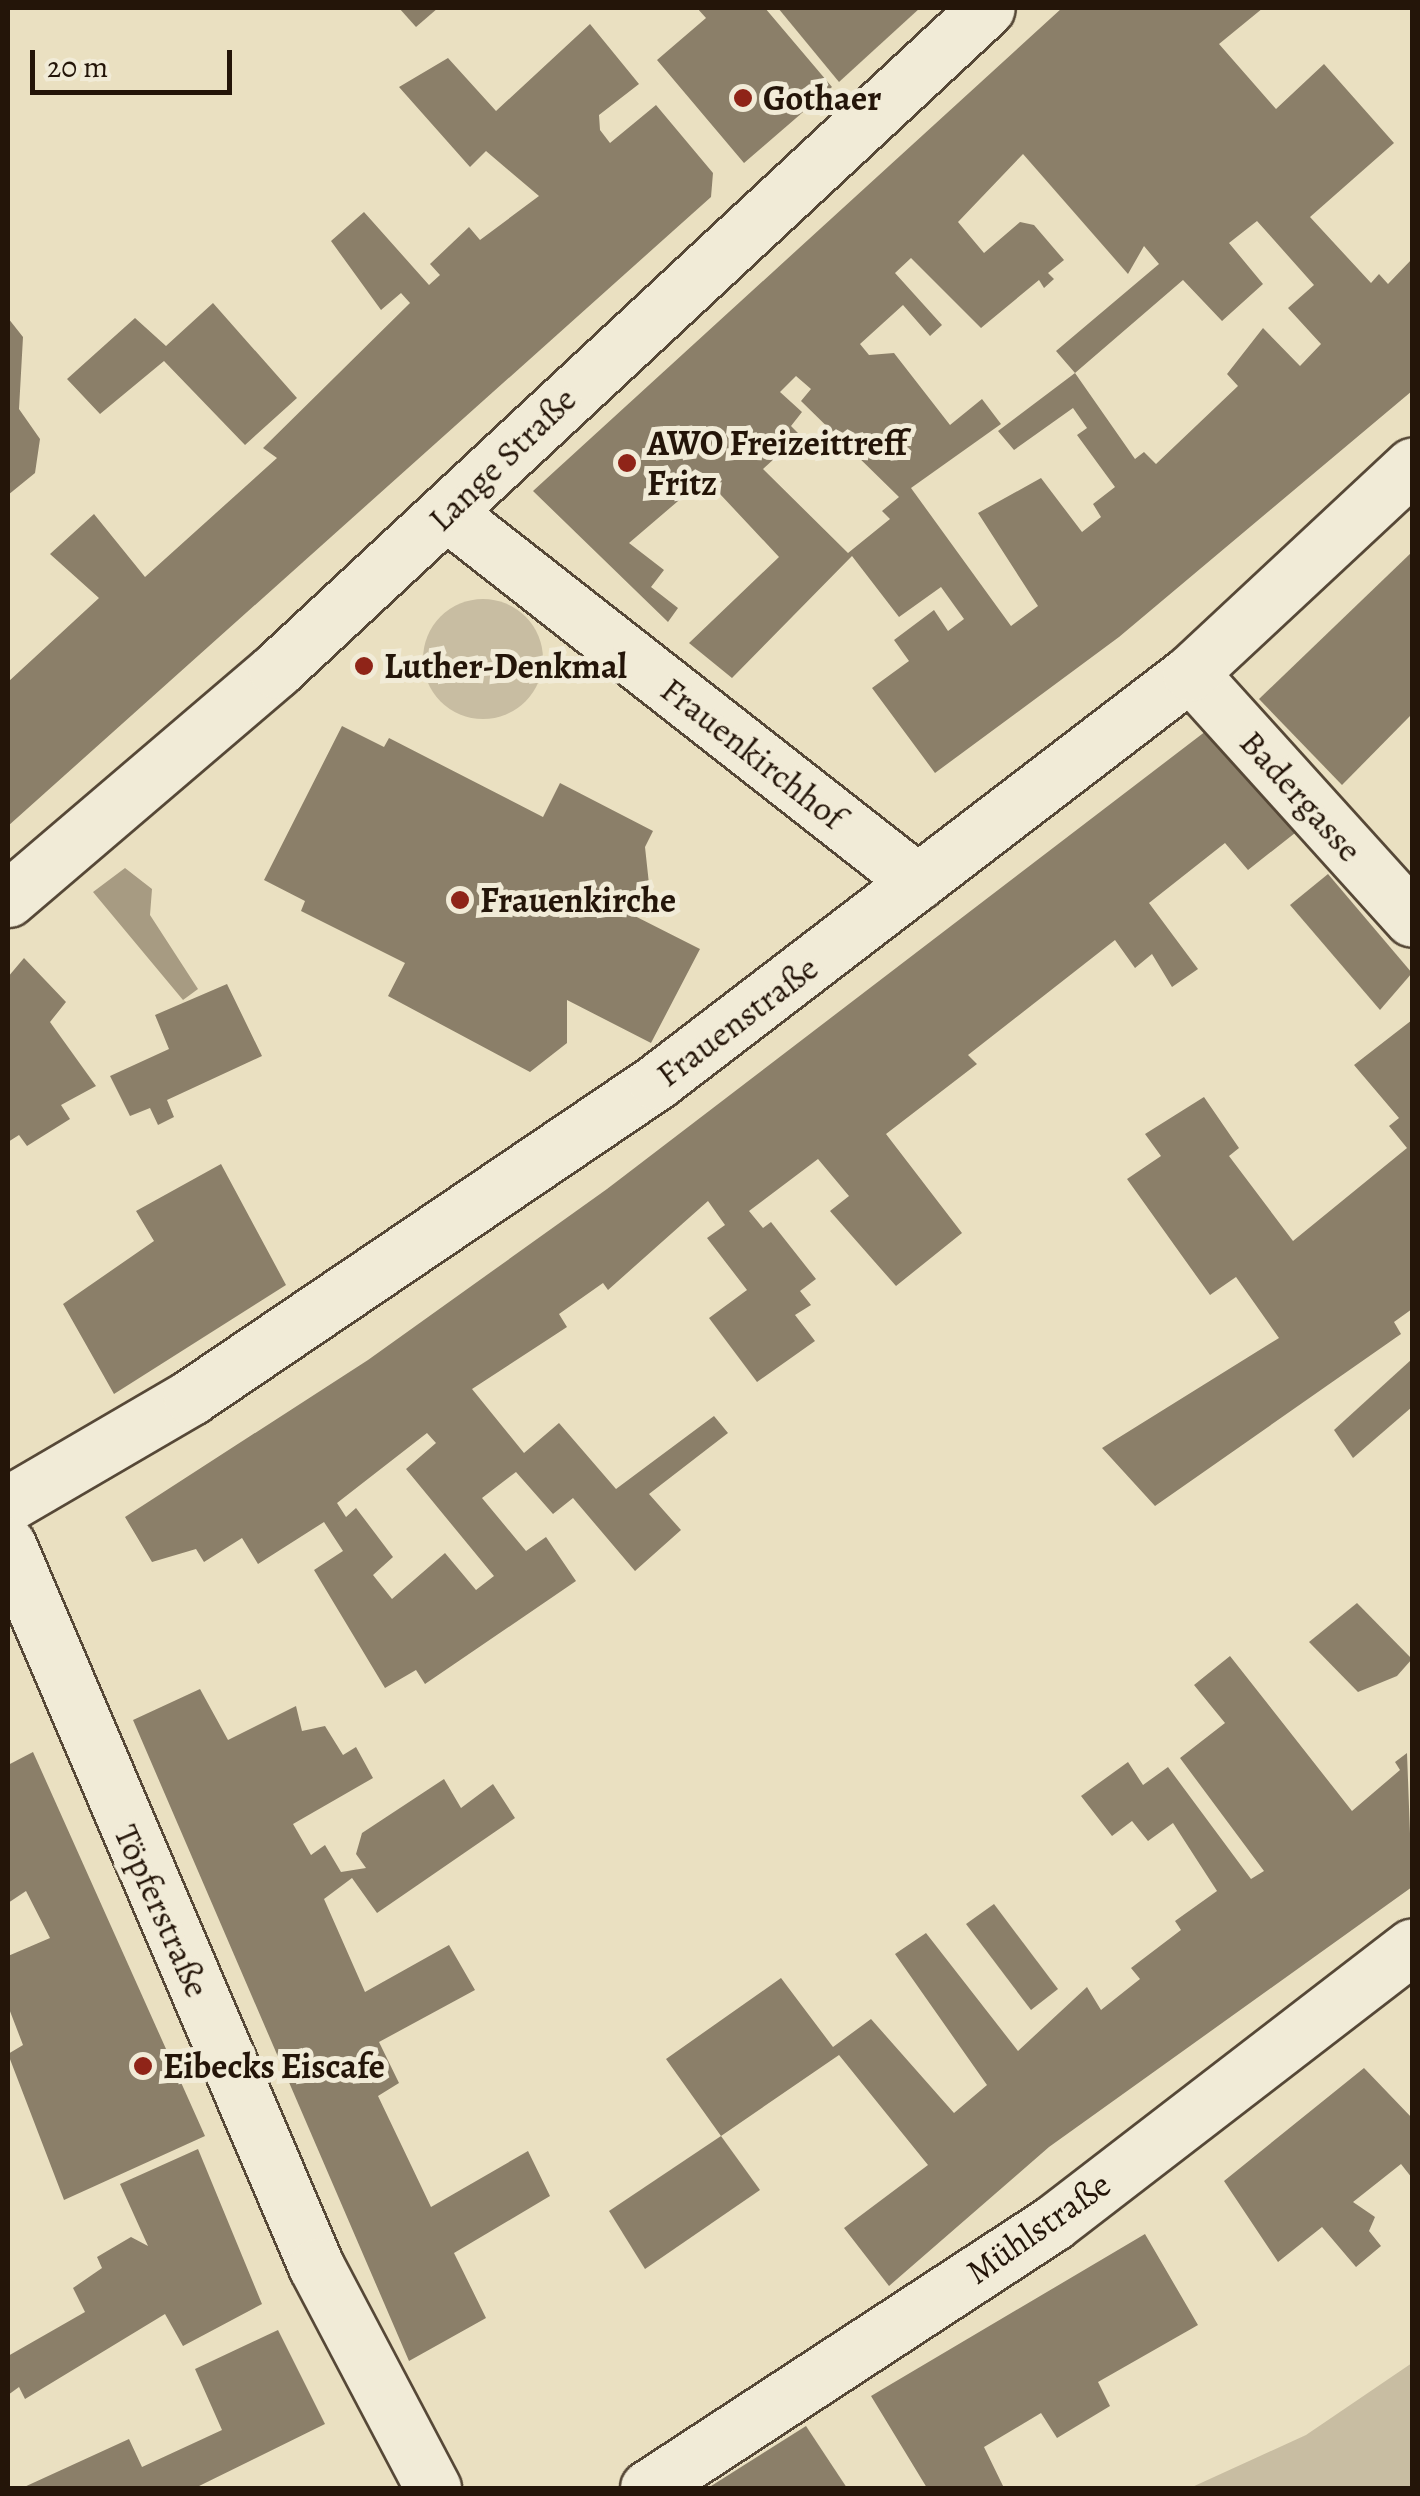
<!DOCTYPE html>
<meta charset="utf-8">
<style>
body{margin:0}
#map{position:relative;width:1420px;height:2496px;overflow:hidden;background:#eae0c1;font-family:Alegreya,serif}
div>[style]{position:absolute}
.green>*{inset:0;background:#c8bda2}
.round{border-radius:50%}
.water>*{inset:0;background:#a79b82}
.building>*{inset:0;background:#8b7f69}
.roads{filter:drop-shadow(2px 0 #564837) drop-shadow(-2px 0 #564837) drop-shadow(0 2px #564837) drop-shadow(0 -2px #564837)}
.minor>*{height:55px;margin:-27.5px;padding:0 27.5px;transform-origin:27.5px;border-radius:27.5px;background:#f1ebd7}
.dots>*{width:28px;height:28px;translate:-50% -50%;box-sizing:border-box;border:5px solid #f1ebd7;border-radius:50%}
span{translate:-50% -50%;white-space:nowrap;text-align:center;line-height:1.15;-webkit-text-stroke:10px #f1ebd7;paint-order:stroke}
.poi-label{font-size:35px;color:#241509;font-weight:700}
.left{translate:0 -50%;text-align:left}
.street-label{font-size:35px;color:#241509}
.frame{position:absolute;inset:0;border:10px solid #241509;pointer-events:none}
.scale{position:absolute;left:30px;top:50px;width:202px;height:45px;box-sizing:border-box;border:5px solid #241509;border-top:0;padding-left:12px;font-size:30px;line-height:35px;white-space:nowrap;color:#241509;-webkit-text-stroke:8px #f1ebd7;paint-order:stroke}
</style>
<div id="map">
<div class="green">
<div class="round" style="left:423px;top:599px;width:120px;height:120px"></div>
<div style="clip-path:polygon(1412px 2363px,1412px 2488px,1190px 2488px,1306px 2435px)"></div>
</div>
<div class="water">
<div style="clip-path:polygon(125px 868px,152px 889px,150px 915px,198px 989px,183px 1000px,93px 892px)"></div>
</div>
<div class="building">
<div style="clip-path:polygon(399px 8px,438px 8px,416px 27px)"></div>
<div style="clip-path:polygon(697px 8px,765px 8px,832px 87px,744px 163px,657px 60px,706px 18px)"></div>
<div style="clip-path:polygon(778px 8px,920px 8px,839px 82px)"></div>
<div style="clip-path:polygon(evenodd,1062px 8px,1263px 8px,1219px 44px,1276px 109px,1324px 64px,1394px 143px,1310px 217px,1371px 283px,1379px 274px,1388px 284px,1412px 259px,1412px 391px,1119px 637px,935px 773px,872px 688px,909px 661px,894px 640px,934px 610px,948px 631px,964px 619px,941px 587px,899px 617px,852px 556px,732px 678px,689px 643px,779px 557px,705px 478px,629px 543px,664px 570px,651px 587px,678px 608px,668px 622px,533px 491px,1062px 8px,1023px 154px,1128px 274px,1144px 246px,1159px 264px,1056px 351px,1075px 373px,998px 431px,1014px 450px,1073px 408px,1087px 428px,1077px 435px,1115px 487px,1093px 504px,1101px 517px,1082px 532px,1041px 478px,978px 513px,1038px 606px,1011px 626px,911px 488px,1001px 424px,982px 399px,950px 425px,894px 353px,869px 355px,860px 344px,903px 305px,930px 336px,942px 325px,895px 273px,911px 258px,981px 328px,1039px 280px,1044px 288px,1054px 279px,1048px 273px,1064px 260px,1034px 225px,1020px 222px,984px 253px,958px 222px,1023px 154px,1062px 8px,1257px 221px,1314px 285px,1288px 308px,1321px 344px,1300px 366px,1263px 328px,1227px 374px,1238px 386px,1156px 464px,1144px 452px,1135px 459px,1075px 373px,1183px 280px,1222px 321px,1263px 284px,1229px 243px,1257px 221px,1062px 8px,796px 376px,811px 389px,801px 401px,899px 497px,882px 511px,890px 519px,848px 553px,763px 469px,800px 435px,791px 426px,802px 412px,780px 392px,796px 376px)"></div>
<div style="clip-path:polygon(590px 24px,639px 84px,599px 115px,600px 130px,610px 143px,656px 105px,713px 173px,711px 197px,8px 826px,8px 682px,99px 598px,50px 554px,94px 514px,145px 577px,277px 458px,263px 448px,410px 303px,401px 293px,381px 310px,331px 241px,364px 212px,429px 285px,440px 275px,430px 264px,469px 227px,480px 240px,539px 196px,486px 151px,470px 167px,399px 87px,448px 58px,496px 111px)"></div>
<div style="clip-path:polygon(213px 303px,297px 398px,245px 445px,164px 361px,100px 414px,67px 379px,135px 318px,166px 346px)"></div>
<div style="clip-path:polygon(8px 318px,23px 337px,19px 409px,40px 439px,35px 473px,8px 495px)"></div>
<div style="clip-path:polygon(1412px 552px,1412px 714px,1342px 785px,1259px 699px)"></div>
<div style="clip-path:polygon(342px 726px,384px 747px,389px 738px,543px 817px,560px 783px,653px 831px,645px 847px,649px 884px,615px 906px,700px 949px,651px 1043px,567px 1000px,567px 1043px,530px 1072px,388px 996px,405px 963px,301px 911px,305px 901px,264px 880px)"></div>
<div style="clip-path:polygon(evenodd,1206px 731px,1295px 833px,1248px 870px,1225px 843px,1149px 903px,1198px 969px,1172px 987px,1152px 954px,1135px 968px,1115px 940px,968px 1055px,977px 1064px,886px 1134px,962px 1233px,896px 1286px,830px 1211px,849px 1196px,818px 1159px,749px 1211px,763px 1228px,771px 1222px,816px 1279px,800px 1291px,811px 1305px,795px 1315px,815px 1341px,757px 1382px,709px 1318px,747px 1290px,707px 1238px,725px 1225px,708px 1201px,608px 1290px,603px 1283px,559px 1314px,567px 1327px,472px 1389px,524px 1453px,559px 1423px,616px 1489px,714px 1416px,728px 1433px,649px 1494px,681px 1530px,635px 1571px,573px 1498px,553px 1514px,516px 1472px,482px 1498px,526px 1551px,546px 1537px,576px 1581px,425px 1684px,416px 1670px,385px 1688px,314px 1570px,343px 1551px,324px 1522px,258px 1564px,242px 1538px,204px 1562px,196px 1549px,152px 1562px,125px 1517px,368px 1360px,607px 1189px,1206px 731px,427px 1433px,436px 1443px,406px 1469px,494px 1576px,476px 1590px,445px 1553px,392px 1599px,373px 1575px,393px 1557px,356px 1508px,346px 1517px,337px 1503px,427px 1433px)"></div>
<div style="clip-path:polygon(1328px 874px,1412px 973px,1380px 1010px,1290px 905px)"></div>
<div style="clip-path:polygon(24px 958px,66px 1002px,50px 1022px,96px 1086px,61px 1105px,70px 1119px,27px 1146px,19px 1135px,8px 1142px,8px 977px)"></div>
<div style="clip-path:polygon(227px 984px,262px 1056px,167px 1100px,174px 1117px,158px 1125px,150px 1108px,130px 1116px,110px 1076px,169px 1049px,155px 1015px)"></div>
<div style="clip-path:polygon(1412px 1020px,1412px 1309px,1394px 1322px,1401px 1334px,1155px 1506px,1102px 1448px,1279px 1338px,1236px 1277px,1210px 1295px,1127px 1179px,1161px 1156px,1145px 1134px,1204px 1097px,1239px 1148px,1229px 1156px,1293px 1241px,1407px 1148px,1389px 1126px,1399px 1118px,1354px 1065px)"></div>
<div style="clip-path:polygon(221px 1164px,286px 1285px,114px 1394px,63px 1304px,154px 1241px,136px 1211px)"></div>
<div style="clip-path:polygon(1412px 1359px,1412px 1407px,1353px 1458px,1334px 1430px)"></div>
<div style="clip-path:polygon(1357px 1603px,1412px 1659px,1397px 1676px,1358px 1692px,1309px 1642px)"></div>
<div style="clip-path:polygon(1230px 1656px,1352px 1811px,1400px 1770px,1395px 1762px,1407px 1753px,1412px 1887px,1049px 2147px,889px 2286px,844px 2228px,928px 2165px,839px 2055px,721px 2136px,666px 2059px,781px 1978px,833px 2047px,871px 2019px,954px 2113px,987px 2085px,895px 1954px,926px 1933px,1018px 2051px,1087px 1987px,1101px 2010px,1140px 1979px,1131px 1968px,1181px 1930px,1175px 1921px,1217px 1891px,1173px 1823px,1148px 1841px,1132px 1821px,1112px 1836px,1081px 1796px,1128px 1762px,1143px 1785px,1168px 1767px,1251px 1879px,1264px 1871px,1180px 1758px,1225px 1723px,1194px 1685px)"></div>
<div style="clip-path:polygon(200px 1689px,228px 1740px,296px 1706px,302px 1731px,325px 1726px,343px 1755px,356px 1747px,373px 1778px,293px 1824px,311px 1855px,325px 1845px,341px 1872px,366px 1868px,356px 1854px,362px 1833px,444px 1779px,461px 1808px,493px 1784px,515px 1818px,377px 1913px,352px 1878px,324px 1899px,365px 1992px,449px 1945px,475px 1990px,379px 2042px,399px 2083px,378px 2096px,431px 2207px,528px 2151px,550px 2196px,454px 2253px,486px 2318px,409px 2361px,133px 1720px)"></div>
<div style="clip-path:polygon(33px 1752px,205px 2136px,64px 2200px,8px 2054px,23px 2045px,8px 2006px,8px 1956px,50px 1938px,26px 1891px,8px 1903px,8px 1765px)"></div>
<div style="clip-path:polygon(994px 1904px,1058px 1989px,1031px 2010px,966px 1924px)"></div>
<div style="clip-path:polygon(1364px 2068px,1412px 2118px,1412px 2178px,1401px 2164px,1353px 2202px,1375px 2217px,1369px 2231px,1381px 2246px,1356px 2267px,1322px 2227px,1278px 2262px,1224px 2181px)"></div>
<div style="clip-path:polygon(721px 2136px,760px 2190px,645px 2269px,609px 2211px)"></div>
<div style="clip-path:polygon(198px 2149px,262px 2304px,183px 2346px,165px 2314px,25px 2399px,19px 2387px,8px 2395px,8px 2356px,85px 2312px,73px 2288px,102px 2268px,97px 2257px,131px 2237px,148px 2246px,120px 2184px)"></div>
<div style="clip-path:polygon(1145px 2234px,1198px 2325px,1098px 2382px,1110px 2406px,1057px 2438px,1041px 2413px,984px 2447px,1004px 2488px,927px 2488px,871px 2396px)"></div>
<div style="clip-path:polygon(278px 2330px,325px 2424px,195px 2488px,22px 2488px,129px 2439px,142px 2467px,222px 2430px,195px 2369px)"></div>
<div style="clip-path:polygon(806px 2426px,847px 2488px,708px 2488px,719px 2481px)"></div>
</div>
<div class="roads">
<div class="minor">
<div style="left:447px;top:513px;width:598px;rotate:38.08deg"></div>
<div style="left:1190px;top:673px;width:331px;rotate:47.9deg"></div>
<div style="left:8px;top:899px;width:353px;rotate:-40.5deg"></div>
<div style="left:276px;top:670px;width:971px;rotate:-42.96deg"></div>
<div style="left:8px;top:1504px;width:212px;rotate:-30.3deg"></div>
<div style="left:191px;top:1397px;width:562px;rotate:-34.11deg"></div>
<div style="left:656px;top:1082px;width:673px;rotate:-37.45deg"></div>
<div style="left:1190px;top:673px;width:304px;rotate:-43deg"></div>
<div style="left:8px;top:1545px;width:784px;rotate:66.87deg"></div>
<div style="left:316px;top:2266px;width:251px;rotate:62.2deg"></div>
<div style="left:648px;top:2488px;width:484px;rotate:-33.2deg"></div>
<div style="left:1053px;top:2223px;width:453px;rotate:-37.6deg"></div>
</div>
</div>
<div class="dots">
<div style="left:743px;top:98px;background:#8f2418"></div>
<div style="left:627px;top:463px;background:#8f2418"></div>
<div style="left:364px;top:666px;background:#8f2418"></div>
<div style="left:460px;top:900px;background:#8f2418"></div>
<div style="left:143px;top:2066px;background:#8f2418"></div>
</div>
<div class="poi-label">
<span class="left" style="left:763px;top:98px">Gothaer</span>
<span class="left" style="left:647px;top:463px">AWO Freizeittreff<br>Fritz</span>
<span class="left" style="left:384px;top:666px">Luther-Denkmal</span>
<span class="left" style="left:480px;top:900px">Frauenkirche</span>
<span class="left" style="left:163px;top:2066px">Eibecks Eiscafe</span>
</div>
<div class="street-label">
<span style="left:502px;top:459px;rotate:-44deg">Lange Straße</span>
<span style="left:753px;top:753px;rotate:38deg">Frauenkirchhof</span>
<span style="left:1301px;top:796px;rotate:48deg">Badergasse</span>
<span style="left:737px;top:1021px;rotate:-37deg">Frauenstraße</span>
<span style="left:162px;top:1911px;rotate:66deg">Töpferstraße</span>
<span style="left:1038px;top:2228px;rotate:-35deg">Mühlstraße</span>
</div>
<div class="frame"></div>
<div class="scale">20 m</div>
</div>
